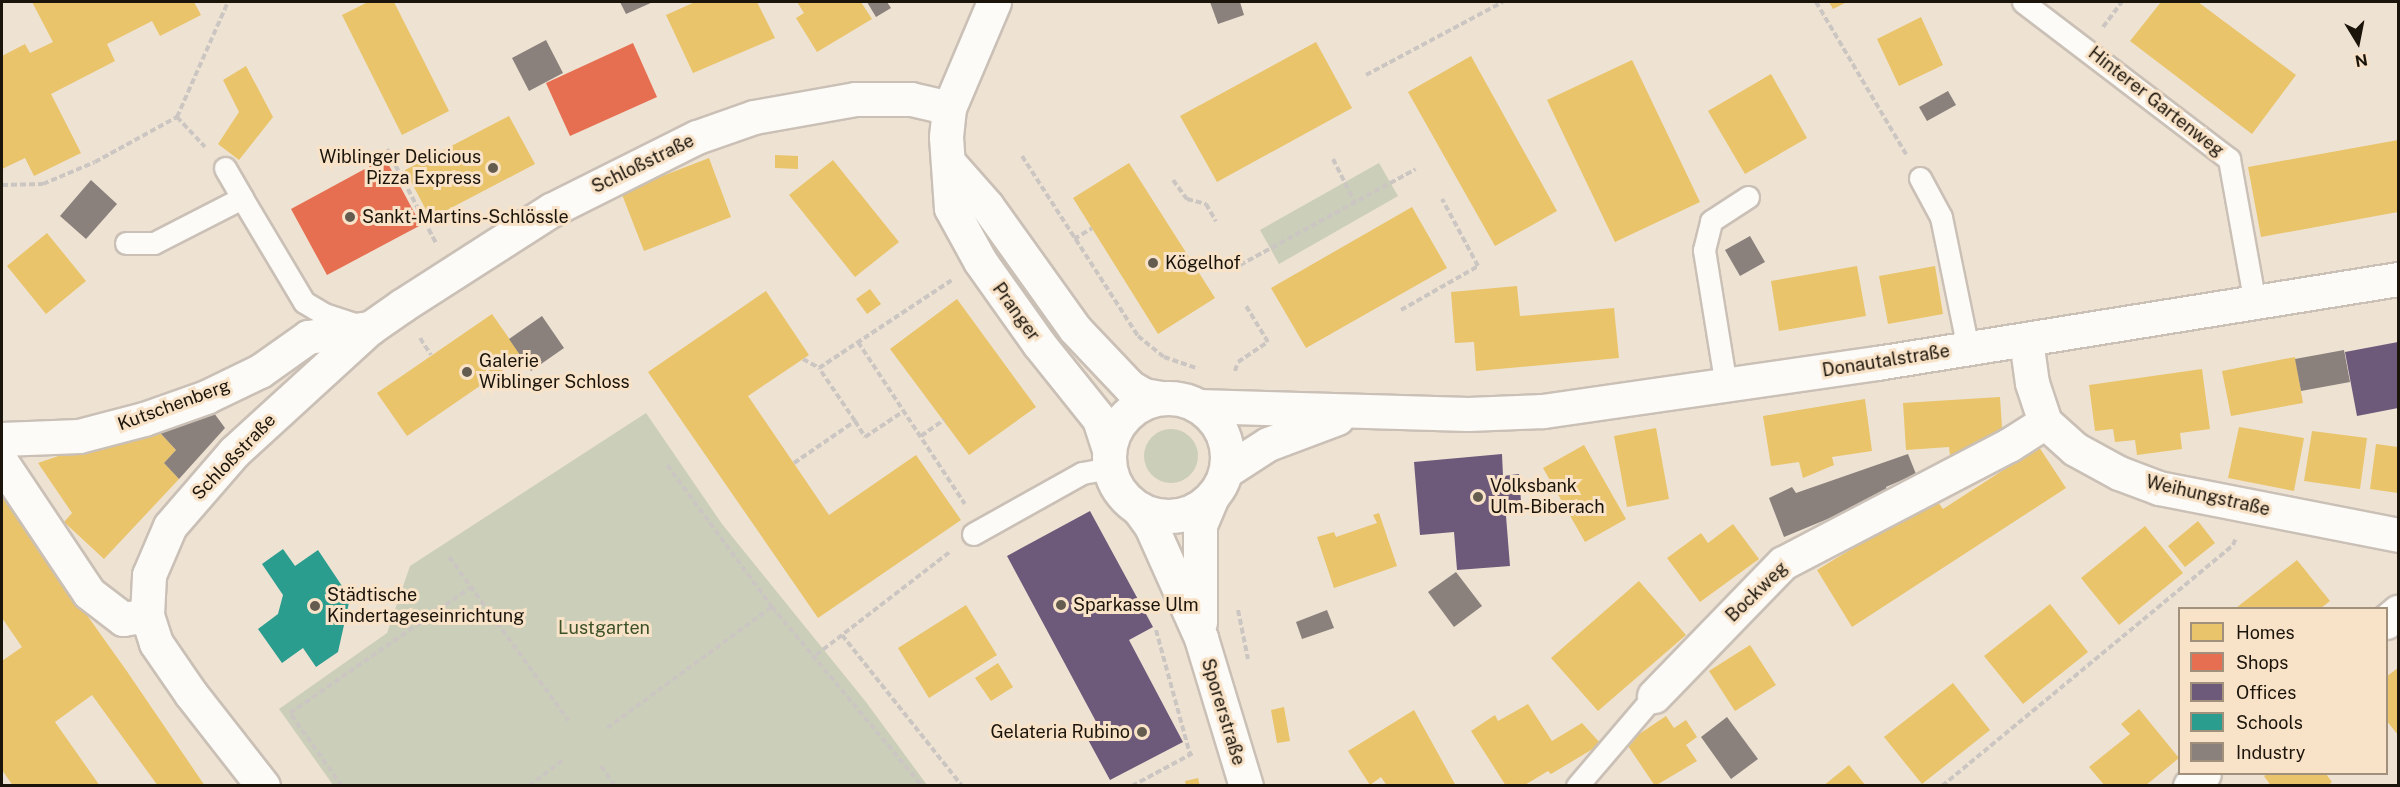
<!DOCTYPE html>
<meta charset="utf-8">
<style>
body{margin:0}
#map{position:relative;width:2400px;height:787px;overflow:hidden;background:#eee2d3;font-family:"Public Sans",sans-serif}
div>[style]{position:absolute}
.green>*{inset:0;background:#cbceb9}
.round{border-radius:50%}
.homes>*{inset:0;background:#e9c46a}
.shops>*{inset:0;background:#e76f51}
.offices>*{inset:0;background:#6d597a}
.schools>*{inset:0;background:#2a9d8f}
.industry>*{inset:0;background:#8a817c}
.path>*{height:4px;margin-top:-2px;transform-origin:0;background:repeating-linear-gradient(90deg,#ccc6c2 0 6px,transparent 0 9px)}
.roads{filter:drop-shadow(2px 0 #cac0b6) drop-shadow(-2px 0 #cac0b6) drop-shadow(0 2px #cac0b6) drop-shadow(0 -2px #cac0b6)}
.lane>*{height:21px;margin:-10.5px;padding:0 10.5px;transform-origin:10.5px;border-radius:10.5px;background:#fcfbf8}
.street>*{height:33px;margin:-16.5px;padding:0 16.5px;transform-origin:16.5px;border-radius:16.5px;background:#fcfbf8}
.secondary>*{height:33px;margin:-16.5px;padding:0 16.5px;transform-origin:16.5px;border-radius:16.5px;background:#fcfbf8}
.secondary>.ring{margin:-16.5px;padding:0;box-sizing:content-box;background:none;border:33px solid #fcfbf8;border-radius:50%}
.dots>*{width:16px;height:16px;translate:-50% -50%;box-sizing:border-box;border:3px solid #f9e3c8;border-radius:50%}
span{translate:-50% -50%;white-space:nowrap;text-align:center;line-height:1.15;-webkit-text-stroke:6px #f9e3c8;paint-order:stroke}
.street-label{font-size:18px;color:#1b140a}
.poi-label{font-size:18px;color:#1b140a}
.right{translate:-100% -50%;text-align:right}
.left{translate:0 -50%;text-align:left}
.park-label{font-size:18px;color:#3c5125}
.frame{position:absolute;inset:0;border:3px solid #1b140a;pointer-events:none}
.legend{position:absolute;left:2178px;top:607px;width:210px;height:168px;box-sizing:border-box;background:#f9e3c8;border:2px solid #a0907c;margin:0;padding:8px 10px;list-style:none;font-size:18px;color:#1b140a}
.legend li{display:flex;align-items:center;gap:12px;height:30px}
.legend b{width:30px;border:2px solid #a0907c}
.north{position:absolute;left:2328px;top:12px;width:60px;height:60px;-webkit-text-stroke:4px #f9e3c8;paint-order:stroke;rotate:170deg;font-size:16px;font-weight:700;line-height:24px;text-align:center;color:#1b140a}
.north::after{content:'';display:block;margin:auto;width:21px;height:27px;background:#1b140a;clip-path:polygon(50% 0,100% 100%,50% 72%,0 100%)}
</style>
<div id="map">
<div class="green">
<div style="clip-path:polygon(1379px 163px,1398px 196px,1279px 264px,1260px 230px)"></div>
<div style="clip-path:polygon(646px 413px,722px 524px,866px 702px,927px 785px,333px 785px,279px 709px,387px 633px,410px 566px)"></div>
<div class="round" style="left:1144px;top:429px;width:54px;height:54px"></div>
</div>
<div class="homes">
<div style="clip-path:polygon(32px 2px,194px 2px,201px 15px,160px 36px,152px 21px,107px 44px,115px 61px,51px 94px,81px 153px,34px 176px,25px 158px,2px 169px,2px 56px,25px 44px,30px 53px,53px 42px)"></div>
<div style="clip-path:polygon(368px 2px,394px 2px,449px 111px,402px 135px,342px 15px)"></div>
<div style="clip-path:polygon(695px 2px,757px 2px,775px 38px,693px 73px,666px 15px)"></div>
<div style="clip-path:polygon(797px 2px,861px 2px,872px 19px,817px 52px,796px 18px,804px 13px)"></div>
<div style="clip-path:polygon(1829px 2px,1847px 2px,1833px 9px)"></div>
<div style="clip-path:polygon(2161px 2px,2198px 2px,2296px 75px,2252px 134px,2130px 41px)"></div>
<div style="clip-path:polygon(1921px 17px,1943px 65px,1899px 86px,1877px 39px)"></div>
<div style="clip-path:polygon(1316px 42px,1352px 108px,1217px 182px,1180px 116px)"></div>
<div style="clip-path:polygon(1471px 56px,1557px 211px,1495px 246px,1408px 92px)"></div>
<div style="clip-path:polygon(1632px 60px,1700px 202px,1615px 242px,1547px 100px)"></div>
<div style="clip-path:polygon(246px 66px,273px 117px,239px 160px,218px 144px,239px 112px,223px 80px)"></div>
<div style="clip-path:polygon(1771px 74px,1807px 138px,1745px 174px,1708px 111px)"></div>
<div style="clip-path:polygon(509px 116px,535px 164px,430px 219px,428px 214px,418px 218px,416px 215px,426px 210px,405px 170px)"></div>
<div style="clip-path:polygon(2398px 140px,2398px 212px,2261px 237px,2248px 167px)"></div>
<div style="clip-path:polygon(775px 155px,798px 156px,798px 169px,775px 168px)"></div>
<div style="clip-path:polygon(709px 158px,731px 217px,644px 251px,621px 192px)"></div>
<div style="clip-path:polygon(833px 160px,899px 242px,855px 277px,789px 195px)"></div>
<div style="clip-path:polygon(1129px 163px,1215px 298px,1158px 334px,1073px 198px)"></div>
<div style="clip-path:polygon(1412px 207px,1447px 268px,1306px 348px,1271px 288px)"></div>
<div style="clip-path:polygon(47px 233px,86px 281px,46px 314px,7px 266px)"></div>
<div style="clip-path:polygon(1857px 266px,1866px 316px,1779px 331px,1771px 281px)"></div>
<div style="clip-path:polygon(1935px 266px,1943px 314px,1888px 324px,1879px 276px)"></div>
<div style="clip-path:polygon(1517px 286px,1520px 316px,1614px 308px,1619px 358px,1476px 371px,1474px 342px,1455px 343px,1451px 292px)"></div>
<div style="clip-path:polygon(870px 289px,881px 304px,867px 314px,856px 299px)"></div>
<div style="clip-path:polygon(766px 291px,809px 355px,748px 396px,829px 515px,916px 455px,961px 520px,818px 618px,648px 372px)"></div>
<div style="clip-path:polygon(957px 299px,1036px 407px,969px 455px,890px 349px)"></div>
<div style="clip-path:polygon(492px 314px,522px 357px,407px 436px,377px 393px)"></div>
<div style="clip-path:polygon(2295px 357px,2303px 403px,2231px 416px,2222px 371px)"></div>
<div style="clip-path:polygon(2202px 369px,2210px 429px,2180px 433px,2182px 449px,2137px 455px,2135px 440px,2115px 442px,2113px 429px,2095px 431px,2089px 385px)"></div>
<div style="clip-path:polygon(2000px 397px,2003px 442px,1980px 453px,1950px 455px,1949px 447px,1906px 450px,1903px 403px)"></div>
<div style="clip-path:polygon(1865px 399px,1872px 451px,1832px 457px,1834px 465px,1803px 478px,1799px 462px,1771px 466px,1763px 416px)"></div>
<div style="clip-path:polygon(152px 424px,176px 450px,164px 463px,179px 479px,104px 559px,64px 522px,72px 513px,38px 463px)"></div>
<div style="clip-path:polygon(2239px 427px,2304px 438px,2294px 491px,2228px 478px)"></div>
<div style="clip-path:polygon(1656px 428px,1669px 499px,1627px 507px,1614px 436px)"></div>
<div style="clip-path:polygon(2312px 431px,2367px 438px,2360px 489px,2304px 481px)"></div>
<div style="clip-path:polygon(2376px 444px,2398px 447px,2398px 493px,2370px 489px)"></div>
<div style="clip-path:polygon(1584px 445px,1626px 519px,1585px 542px,1543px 468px)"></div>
<div style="clip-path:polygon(2039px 447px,2066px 488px,1852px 627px,1817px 570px,1935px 498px,1943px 509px)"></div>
<div style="clip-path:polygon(2px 496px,126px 670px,205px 786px,158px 786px,92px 695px,55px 722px,100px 786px,13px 786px,2px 770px,2px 661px,22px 647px,2px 618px)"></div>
<div style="clip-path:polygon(1379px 513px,1397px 566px,1334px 588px,1317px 537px,1334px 532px,1336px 537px,1377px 523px,1373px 515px)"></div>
<div style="clip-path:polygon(2198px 521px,2215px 543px,2185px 567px,2168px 546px)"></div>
<div style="clip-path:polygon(1733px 524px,1759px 559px,1700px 602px,1667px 558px,1701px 533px,1708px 543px)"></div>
<div style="clip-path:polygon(2145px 526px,2183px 573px,2119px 625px,2081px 578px)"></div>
<div style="clip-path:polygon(2297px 560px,2330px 601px,2321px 608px,2236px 608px)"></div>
<div style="clip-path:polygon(1639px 581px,1686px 635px,1598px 711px,1551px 658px)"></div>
<div style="clip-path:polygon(2050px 604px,2088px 652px,2023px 704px,1984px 656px)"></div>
<div style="clip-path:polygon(966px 605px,997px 655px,929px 698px,898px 648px)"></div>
<div style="clip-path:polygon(1750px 645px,1776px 685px,1735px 711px,1709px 671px)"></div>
<div style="clip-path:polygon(998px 663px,1013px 687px,991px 701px,975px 678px)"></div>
<div style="clip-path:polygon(2398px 668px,2398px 735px,2386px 720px,2386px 677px)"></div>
<div style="clip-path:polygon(1953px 683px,1990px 730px,1922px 784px,1884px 737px)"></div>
<div style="clip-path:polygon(1528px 704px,1552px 741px,1582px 723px,1601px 744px,1551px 774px,1548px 771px,1523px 786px,1506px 786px,1471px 731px,1495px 715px,1498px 721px)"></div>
<div style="clip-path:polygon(1284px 707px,1290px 741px,1277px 743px,1271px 710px)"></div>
<div style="clip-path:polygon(2139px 709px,2179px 758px,2145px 786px,2105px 786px,2089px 767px,2130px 734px,2121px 724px)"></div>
<div style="clip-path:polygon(1414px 710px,1456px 786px,1387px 786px,1381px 777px,1370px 785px,1348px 751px)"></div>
<div style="clip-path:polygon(1666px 716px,1674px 728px,1686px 720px,1697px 737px,1686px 745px,1697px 761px,1655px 786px,1626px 743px)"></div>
<div style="clip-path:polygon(1849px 765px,1866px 786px,1823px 786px)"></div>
<div style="clip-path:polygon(2268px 774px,2326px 774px,2332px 782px,2327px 786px,2271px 786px,2264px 776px)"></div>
<div style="clip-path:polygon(1198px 778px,1200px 786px,1186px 786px,1185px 781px)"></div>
</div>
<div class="shops">
<div style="clip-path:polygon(633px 43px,657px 97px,570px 136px,546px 83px)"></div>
<div style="clip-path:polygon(385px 158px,421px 225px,327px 275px,291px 209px)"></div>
</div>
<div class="offices">
<div style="clip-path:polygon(2398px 342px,2398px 408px,2357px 416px,2345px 352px)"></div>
<div style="clip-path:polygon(1502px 454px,1503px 476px,1519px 474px,1522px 515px,1506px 516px,1510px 566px,1457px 570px,1454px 532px,1420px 535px,1414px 462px)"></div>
<div style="clip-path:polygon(1090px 511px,1153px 627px,1129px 640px,1183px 742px,1110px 780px,1086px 736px,1100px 729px,1007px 556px)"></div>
</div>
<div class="schools">
<div style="clip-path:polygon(283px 549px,295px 566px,318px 550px,350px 598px,338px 652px,316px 667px,303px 648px,282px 663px,258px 629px,278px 614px,283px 595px,262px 564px)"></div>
</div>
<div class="industry">
<div style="clip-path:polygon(620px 2px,653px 2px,626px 14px)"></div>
<div style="clip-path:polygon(867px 2px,887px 2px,891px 8px,876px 17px)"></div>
<div style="clip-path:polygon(1210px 2px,1240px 2px,1244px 15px,1218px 24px)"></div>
<div style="clip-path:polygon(546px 40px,563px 73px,529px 91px,512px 58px)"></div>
<div style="clip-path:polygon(1948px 91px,1956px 105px,1927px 121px,1919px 107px)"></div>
<div style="clip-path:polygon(91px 180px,117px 204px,86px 239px,60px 216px)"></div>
<div style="clip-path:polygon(1750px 236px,1765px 262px,1740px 276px,1725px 250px)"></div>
<div style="clip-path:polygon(542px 316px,564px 348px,531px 371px,509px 339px)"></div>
<div style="clip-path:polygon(2344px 350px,2350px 382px,2301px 391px,2295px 359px)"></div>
<div style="clip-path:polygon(211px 409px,225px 428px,179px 479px,164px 463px,176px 450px,152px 424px)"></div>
<div style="clip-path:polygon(1908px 454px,1916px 474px,1886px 487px,1888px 494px,1784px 537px,1769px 498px,1792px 487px,1796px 493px)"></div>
<div style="clip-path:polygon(1456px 572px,1482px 606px,1454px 627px,1428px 592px)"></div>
<div style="clip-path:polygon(1327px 610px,1334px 628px,1302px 639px,1296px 622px)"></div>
<div style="clip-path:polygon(1727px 717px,1758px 759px,1731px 779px,1701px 737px)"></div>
</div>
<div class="path">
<div style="left:1816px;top:2px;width:177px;rotate:59.4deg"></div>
<div style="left:2103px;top:27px;width:31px;rotate:-53deg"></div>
<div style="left:1366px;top:75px;width:155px;rotate:-28.1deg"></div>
<div style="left:177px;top:117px;width:41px;rotate:47deg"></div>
<div style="left:387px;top:149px;width:106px;rotate:62.5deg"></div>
<div style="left:1022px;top:156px;width:214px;rotate:57.2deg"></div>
<div style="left:1138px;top:336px;width:33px;rotate:39deg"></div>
<div style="left:1164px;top:357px;width:36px;rotate:19deg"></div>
<div style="left:1333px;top:159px;width:49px;rotate:63.4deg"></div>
<div style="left:1173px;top:180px;width:24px;rotate:54deg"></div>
<div style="left:1187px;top:199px;width:20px;rotate:15deg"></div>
<div style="left:1206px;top:204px;width:20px;rotate:60deg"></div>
<div style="left:2px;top:185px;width:41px;rotate:-1.4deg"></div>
<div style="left:43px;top:184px;width:56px;rotate:-22.9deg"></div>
<div style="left:95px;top:162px;width:94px;rotate:-28.8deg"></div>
<div style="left:177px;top:117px;width:126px;rotate:-66.1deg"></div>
<div style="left:1074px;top:239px;width:21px;rotate:-31deg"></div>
<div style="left:1240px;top:265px;width:200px;rotate:-28.6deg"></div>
<div style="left:1401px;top:310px;width:89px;rotate:-29.7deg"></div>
<div style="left:1478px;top:266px;width:76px;rotate:-118.2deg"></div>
<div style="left:420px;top:338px;width:20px;rotate:57deg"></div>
<div style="left:858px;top:342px;width:194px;rotate:56.6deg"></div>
<div style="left:803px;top:359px;width:18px;rotate:29deg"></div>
<div style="left:1235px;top:371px;width:9px;rotate:-72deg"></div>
<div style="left:1238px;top:362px;width:36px;rotate:-34deg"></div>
<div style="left:1268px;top:342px;width:42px;rotate:-121.4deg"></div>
<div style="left:855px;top:421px;width:19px;rotate:58deg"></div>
<div style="left:865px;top:437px;width:47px;rotate:-33.7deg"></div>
<div style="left:921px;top:436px;width:28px;rotate:-35deg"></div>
<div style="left:794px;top:463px;width:74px;rotate:-34.5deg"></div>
<div style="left:855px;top:421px;width:64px;rotate:-124.2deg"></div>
<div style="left:819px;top:368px;width:159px;rotate:-33.5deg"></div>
<div style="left:667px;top:465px;width:177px;rotate:53.5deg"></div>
<div style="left:449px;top:557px;width:203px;rotate:53.8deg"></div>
<div style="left:1238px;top:610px;width:50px;rotate:78.5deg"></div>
<div style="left:1156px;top:630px;width:129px;rotate:74.7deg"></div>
<div style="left:842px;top:635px;width:193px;rotate:51.5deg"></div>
<div style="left:816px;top:655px;width:170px;rotate:-37.6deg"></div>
<div style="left:607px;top:728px;width:205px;rotate:-36.3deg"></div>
<div style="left:772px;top:607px;width:234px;rotate:50deg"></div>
<div style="left:601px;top:766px;width:24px;rotate:55deg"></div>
<div style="left:342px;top:786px;width:90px;rotate:-125.5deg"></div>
<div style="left:290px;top:713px;width:221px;rotate:-34.8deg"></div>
<div style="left:529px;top:786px;width:43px;rotate:-37.4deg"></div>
<div style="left:1132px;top:786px;width:69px;rotate:-28.4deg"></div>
<div style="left:1942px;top:786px;width:378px;rotate:-39.6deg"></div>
<div style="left:2233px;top:545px;width:8px;rotate:-67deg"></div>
</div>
<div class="roads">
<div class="lane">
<div style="left:2023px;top:2px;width:259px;rotate:37.3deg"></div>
<div style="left:2229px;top:159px;width:146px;rotate:79.8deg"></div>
<div style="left:225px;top:168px;width:34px;rotate:60deg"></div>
<div style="left:1920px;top:178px;width:44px;rotate:61.7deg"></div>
<div style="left:1941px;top:217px;width:135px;rotate:78.4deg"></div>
<div style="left:126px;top:243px;width:28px"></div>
<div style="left:154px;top:243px;width:99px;rotate:-27.1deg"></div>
<div style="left:242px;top:198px;width:121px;rotate:59.2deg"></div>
<div style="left:304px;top:302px;width:23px;rotate:31deg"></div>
<div style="left:324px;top:314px;width:36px;rotate:18deg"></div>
<div style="left:1726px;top:386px;width:138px;rotate:-99.2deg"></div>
<div style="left:1704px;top:250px;width:30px;rotate:-76deg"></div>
<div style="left:1711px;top:221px;width:44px;rotate:-33deg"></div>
<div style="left:973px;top:534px;width:125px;rotate:-29.2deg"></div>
<div style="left:1082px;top:473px;width:28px;rotate:-10deg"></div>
<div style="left:1577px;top:786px;width:118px;rotate:-49.5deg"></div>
</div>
<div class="street">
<div style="left:2026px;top:340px;width:43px;rotate:82.1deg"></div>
<div style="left:2032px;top:383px;width:41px;rotate:71.6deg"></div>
<div style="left:2045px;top:422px;width:40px;rotate:42deg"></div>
<div style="left:2075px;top:449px;width:50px;rotate:28.6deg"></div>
<div style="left:2119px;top:473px;width:43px;rotate:20.6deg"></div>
<div style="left:2159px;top:488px;width:244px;rotate:11.1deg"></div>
<div style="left:2px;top:439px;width:77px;rotate:-2.2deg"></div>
<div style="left:79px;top:436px;width:67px;rotate:-14.7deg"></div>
<div style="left:144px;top:419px;width:66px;rotate:-19.5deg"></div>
<div style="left:206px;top:397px;width:60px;rotate:-25.7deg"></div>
<div style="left:260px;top:371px;width:59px;rotate:-35.3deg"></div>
<div style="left:308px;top:337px;width:63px;rotate:-8.3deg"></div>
<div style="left:2px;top:463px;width:156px;rotate:56.2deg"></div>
<div style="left:89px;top:593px;width:43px;rotate:37.4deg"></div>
<div style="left:123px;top:619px;width:24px;rotate:-9deg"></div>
<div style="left:2386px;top:622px;width:16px;rotate:-40deg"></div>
<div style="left:1654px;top:696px;width:185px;rotate:-45.9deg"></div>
<div style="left:1783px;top:563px;width:255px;rotate:-27.6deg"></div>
<div style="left:2009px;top:445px;width:43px;rotate:-32.6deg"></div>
<div style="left:263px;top:786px;width:117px;rotate:-128deg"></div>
<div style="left:191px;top:694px;width:62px;rotate:-124.5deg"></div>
<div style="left:156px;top:643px;width:29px;rotate:-108deg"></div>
<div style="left:147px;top:615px;width:40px;rotate:-87.1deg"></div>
<div style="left:149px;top:575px;width:53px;rotate:-66.8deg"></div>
<div style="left:170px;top:526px;width:98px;rotate:-49.1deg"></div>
<div style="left:234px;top:452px;width:184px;rotate:-42.4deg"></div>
<div style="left:370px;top:328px;width:40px;rotate:-34.9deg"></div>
<div style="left:403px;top:305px;width:176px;rotate:-32.7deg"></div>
<div style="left:551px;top:210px;width:163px;rotate:-26.6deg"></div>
<div style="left:697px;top:137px;width:60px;rotate:-19.3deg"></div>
<div style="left:754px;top:117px;width:103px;rotate:-10.1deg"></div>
<div style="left:855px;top:99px;width:56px"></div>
<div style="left:911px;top:99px;width:39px;rotate:13deg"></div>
<div style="left:2190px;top:786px;width:18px;rotate:-41deg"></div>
</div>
<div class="secondary">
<div style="left:994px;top:2px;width:115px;rotate:113deg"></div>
<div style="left:949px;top:108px;width:29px;rotate:96deg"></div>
<div style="left:946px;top:137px;width:71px;rotate:86deg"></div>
<div style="left:951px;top:208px;width:60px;rotate:61.3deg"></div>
<div style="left:980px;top:261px;width:102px;rotate:54.6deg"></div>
<div style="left:1039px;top:344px;width:96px;rotate:51.3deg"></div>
<div style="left:1099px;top:419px;width:32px;rotate:72deg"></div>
<div style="left:949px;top:163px;width:57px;rotate:48.5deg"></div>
<div style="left:987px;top:206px;width:151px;rotate:54.4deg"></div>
<div style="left:1075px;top:329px;width:80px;rotate:46.5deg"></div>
<div style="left:1130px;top:387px;width:16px;rotate:30deg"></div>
<div style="left:1144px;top:395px;width:17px;rotate:10deg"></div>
<div class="ring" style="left:1109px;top:398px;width:85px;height:85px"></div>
<div style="left:1198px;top:406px;width:270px;rotate:1.7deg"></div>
<div style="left:1468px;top:414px;width:75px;rotate:-2.3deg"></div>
<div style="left:1543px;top:411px;width:337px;rotate:-8.2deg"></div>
<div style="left:1877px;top:363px;width:528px;rotate:-9.16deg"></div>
<div style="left:1226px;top:471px;width:50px;rotate:-32.7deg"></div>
<div style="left:1268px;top:444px;width:74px;rotate:-20.6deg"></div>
<div style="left:1138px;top:508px;width:22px;rotate:54deg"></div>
<div style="left:1151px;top:526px;width:123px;rotate:65.9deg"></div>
<div style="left:1201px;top:638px;width:155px;rotate:73.1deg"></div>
<div style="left:1200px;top:622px;width:97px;rotate:-90deg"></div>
<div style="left:1200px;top:525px;width:30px;rotate:-67deg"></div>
</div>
</div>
<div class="dots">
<div style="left:493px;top:168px;background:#655c50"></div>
<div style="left:350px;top:217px;background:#655c50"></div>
<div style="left:1153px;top:263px;background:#655c50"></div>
<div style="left:467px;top:372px;background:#655c50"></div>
<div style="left:1478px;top:497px;background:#655c50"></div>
<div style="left:1061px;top:605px;background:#655c50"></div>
<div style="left:315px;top:606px;background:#655c50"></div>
<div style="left:1142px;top:732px;background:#655c50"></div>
</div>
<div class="street-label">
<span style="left:2156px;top:102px;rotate:38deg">Hinterer Gartenweg</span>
<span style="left:643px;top:164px;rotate:-26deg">Schloßstraße</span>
<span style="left:1016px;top:312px;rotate:54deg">Pranger</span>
<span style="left:1886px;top:361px;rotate:-9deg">Donautalstraße</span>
<span style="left:174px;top:405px;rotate:-20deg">Kutschenberg</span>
<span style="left:234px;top:457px;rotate:-46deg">Schloßstraße</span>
<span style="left:2208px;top:496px;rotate:13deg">Weihungstraße</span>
<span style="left:1757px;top:592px;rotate:-44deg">Bockweg</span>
<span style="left:1223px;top:712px;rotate:73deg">Sporerstraße</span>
</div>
<div class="poi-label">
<span class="right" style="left:481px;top:168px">Wiblinger Delicious<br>Pizza Express</span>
<span class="left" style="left:362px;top:217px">Sankt-Martins-Schlössle</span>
<span class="left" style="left:1165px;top:263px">Kögelhof</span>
<span class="left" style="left:479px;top:372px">Galerie<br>Wiblinger Schloss</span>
<span class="left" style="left:1490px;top:497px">Volksbank<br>Ulm-Biberach</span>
<span class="left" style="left:327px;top:606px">Städtische<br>Kindertageseinrichtung</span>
<span class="left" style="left:1073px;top:605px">Sparkasse Ulm</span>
<span class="right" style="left:1130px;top:732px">Gelateria Rubino</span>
</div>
<div class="park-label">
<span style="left:604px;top:628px">Lustgarten</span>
</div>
<div class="frame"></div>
<ul class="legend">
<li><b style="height:16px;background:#e9c46a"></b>Homes</li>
<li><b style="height:16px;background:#e76f51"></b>Shops</li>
<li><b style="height:16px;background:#6d597a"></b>Offices</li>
<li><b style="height:16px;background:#2a9d8f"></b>Schools</li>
<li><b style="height:16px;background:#8a817c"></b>Industry</li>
</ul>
<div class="north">N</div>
</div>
